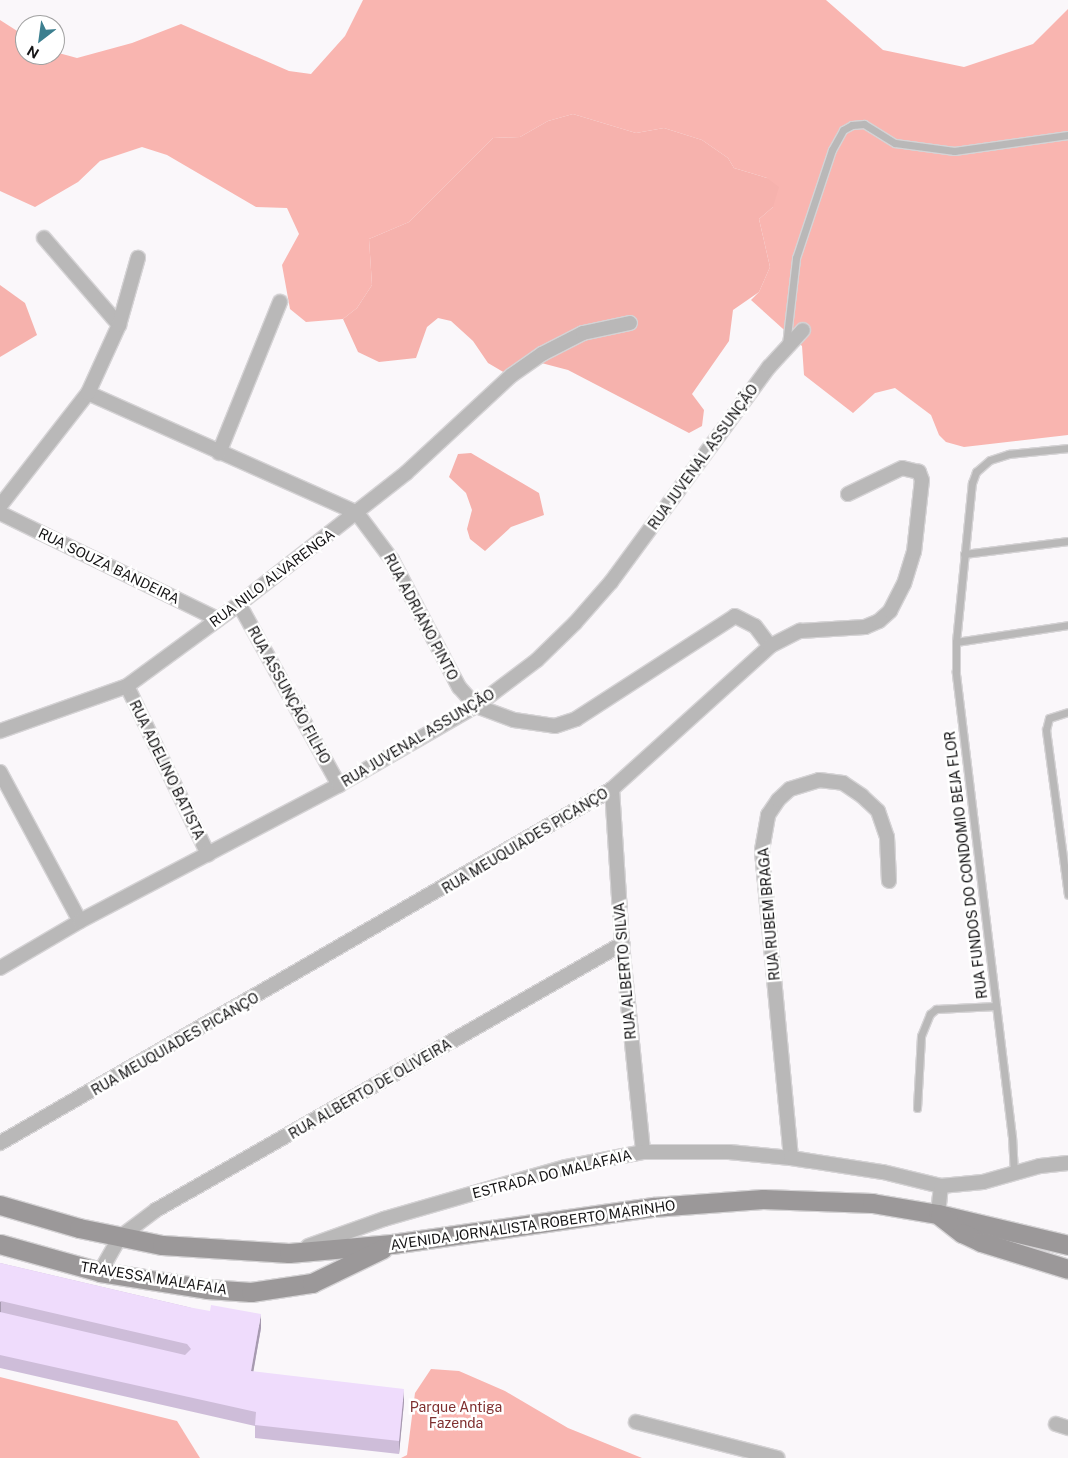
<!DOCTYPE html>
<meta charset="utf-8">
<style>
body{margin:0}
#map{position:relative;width:1068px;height:1458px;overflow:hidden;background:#faf7fa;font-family:"Public Sans",sans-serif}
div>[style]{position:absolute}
.green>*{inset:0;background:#f9b5b0}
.forest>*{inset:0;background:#f6b2ad}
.roads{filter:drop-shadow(1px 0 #d5d3d5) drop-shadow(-1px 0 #d5d3d5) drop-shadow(0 1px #d5d3d5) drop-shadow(0 -1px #d5d3d5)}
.lane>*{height:7px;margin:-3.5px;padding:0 3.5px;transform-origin:3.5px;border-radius:3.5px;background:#b9b8b8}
.street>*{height:14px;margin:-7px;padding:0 7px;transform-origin:7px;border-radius:7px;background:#b9b8b8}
.secondary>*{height:19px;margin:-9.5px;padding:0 9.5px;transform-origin:9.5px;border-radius:9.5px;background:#9b9899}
.wall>*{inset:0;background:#cebdd9}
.shaded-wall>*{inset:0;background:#a79ab0}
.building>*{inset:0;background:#efdcfc}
span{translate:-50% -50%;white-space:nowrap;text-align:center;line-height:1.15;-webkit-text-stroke:5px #fff;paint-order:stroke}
.street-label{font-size:14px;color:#151415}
.park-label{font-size:14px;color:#7f3030}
.north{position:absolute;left:15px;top:15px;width:50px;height:50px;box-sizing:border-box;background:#fff;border:1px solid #a1a1a1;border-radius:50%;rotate:210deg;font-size:14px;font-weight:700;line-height:20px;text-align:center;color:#151415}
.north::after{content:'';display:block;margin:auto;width:18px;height:22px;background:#3c7f8f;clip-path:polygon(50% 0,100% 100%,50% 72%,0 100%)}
</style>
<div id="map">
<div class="green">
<div style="clip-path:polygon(363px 0,826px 0,883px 50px,964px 67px,1033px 44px,1068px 9px,1068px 435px,964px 447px,946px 442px,939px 435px,931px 415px,895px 388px,875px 393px,853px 413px,804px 375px,802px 346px,751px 300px,759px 292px,770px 267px,759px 219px,773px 207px,767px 178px,734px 168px,728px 158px,702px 140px,664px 128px,636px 133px,573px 114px,548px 121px,520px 137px,493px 138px,409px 222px,369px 239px,372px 285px,357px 308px,343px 319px,306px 322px,290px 309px,282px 265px,299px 234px,287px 208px,256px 207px,167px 155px,142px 147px,100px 161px,78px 182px,35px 207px,0 191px,0 20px,25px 36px,25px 55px,55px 55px,55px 52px,77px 58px,132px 43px,181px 24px,289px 71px,311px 74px,345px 36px)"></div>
<div style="clip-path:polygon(431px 1369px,459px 1371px,505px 1391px,568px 1428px,642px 1458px,401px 1458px,407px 1455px,415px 1393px)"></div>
<div style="clip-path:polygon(0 1377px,177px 1421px,200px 1458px,0 1458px)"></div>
</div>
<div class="forest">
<div style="clip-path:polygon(573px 114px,636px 133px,664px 128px,702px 140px,728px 158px,734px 168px,767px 178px,779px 187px,773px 207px,759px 219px,770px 267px,759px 292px,733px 310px,729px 341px,692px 394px,704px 410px,702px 426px,689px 433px,568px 370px,530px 360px,505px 373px,488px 363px,473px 341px,451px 321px,438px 318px,427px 327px,416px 358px,379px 362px,358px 352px,343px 319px,357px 308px,372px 285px,369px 239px,409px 222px,493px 138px,520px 137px,548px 121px)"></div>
<div style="clip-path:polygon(0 285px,25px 303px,37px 335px,0 357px)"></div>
<div style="clip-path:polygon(471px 453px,539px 493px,544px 515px,511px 527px,485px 551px,470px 539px,467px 529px,472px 510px,466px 493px,449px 477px,458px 454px)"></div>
</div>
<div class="roads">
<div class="lane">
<div style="left:786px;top:345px;width:88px;rotate:-83.4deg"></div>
<div style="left:796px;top:258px;width:114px;rotate:-71.6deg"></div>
<div style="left:832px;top:150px;width:23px;rotate:-61deg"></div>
<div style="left:843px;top:130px;width:10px;rotate:-29deg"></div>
<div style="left:852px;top:125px;width:12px;rotate:-5deg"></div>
<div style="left:864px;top:124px;width:36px;rotate:32deg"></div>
<div style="left:895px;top:143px;width:60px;rotate:7.7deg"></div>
<div style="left:954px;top:151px;width:115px;rotate:-8deg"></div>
<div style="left:964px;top:554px;width:105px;rotate:-7.1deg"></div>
<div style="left:956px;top:642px;width:113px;rotate:-8.6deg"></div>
<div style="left:1068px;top:712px;width:20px;rotate:162deg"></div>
<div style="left:1049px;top:718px;width:12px;rotate:104deg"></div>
<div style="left:1046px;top:730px;width:166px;rotate:82.4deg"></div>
<div style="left:917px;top:1108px;width:72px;rotate:-86.8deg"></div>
<div style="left:921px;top:1036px;width:24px;rotate:-68deg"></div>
<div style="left:930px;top:1014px;width:8px;rotate:-40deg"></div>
<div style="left:936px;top:1009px;width:60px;rotate:-2.9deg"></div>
<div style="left:1014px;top:1174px;width:37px;rotate:-93deg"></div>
<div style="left:1012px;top:1137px;width:469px;rotate:-96.9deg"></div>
<div style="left:956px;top:671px;width:29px;rotate:-90deg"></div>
<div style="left:956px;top:642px;width:160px;rotate:-84.3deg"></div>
<div style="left:972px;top:483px;width:12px;rotate:-70deg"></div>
<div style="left:976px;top:472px;width:18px;rotate:-41deg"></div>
<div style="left:990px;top:460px;width:20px;rotate:-18deg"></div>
<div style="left:1009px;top:454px;width:59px;rotate:-5.8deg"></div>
</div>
<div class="street">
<div style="left:44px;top:238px;width:115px;rotate:49.2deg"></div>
<div style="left:88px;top:393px;width:295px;rotate:24deg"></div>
<div style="left:357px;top:513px;width:59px;rotate:53.3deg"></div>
<div style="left:392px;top:560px;width:144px;rotate:62.2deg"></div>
<div style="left:459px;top:687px;width:25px;rotate:48deg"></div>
<div style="left:476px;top:706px;width:40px;rotate:20.2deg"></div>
<div style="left:514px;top:720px;width:41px;rotate:8.3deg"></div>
<div style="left:555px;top:726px;width:22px;rotate:-18deg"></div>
<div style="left:576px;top:719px;width:189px;rotate:-32.9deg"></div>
<div style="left:735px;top:616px;width:22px;rotate:27deg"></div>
<div style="left:755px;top:626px;width:25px;rotate:53deg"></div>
<div style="left:219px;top:453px;width:163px;rotate:-68deg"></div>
<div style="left:0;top:506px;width:143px;rotate:-52.1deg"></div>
<div style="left:88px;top:393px;width:75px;rotate:-65.5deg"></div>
<div style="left:119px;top:325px;width:70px;rotate:-74.2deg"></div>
<div style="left:0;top:513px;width:242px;rotate:26deg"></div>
<div style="left:239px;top:604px;width:207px;rotate:61.1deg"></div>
<div style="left:127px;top:686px;width:187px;rotate:64.3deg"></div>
<div style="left:0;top:731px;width:135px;rotate:-19.5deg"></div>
<div style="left:127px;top:686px;width:139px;rotate:-36.2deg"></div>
<div style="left:239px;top:604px;width:212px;rotate:-38.1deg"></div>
<div style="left:406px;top:473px;width:144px;rotate:-42.8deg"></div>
<div style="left:512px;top:375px;width:37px;rotate:-35deg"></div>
<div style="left:542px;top:354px;width:46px;rotate:-27.1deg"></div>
<div style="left:583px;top:333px;width:48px;rotate:-12deg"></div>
<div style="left:0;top:772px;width:169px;rotate:61.8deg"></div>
<div style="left:612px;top:789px;width:155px;rotate:86.3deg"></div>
<div style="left:622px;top:944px;width:209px;rotate:84.2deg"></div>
<div style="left:0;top:968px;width:93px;rotate:-30.4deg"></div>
<div style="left:80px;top:921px;width:293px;rotate:-27.7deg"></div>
<div style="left:339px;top:785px;width:158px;rotate:-30deg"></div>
<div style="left:476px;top:706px;width:76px;rotate:-37deg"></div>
<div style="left:537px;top:660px;width:53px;rotate:-44.2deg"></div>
<div style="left:575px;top:623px;width:55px;rotate:-48.7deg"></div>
<div style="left:611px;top:582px;width:267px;rotate:-53.7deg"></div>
<div style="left:769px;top:367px;width:50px;rotate:-47.4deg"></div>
<div style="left:0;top:1143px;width:707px;rotate:-30.05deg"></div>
<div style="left:612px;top:789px;width:213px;rotate:-42.1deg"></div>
<div style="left:770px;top:646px;width:34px;rotate:-27deg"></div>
<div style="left:800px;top:631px;width:65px;rotate:-3.5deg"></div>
<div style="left:865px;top:627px;width:15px;rotate:-23deg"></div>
<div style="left:879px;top:621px;width:15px;rotate:-42deg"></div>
<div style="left:890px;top:611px;width:30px;rotate:-63deg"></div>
<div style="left:904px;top:584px;width:34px;rotate:-73deg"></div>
<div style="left:914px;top:552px;width:72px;rotate:-83.7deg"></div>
<div style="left:922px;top:480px;width:9px;rotate:-111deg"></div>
<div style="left:919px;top:472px;width:17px;rotate:-167deg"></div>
<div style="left:902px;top:468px;width:60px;rotate:154.3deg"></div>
<div style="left:791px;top:1158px;width:309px;rotate:-95.4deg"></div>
<div style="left:762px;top:850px;width:36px;rotate:-80deg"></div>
<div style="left:768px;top:815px;width:18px;rotate:-56deg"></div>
<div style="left:778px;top:800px;width:16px;rotate:-43deg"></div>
<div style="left:790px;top:789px;width:30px;rotate:-17deg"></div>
<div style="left:819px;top:780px;width:24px;rotate:7deg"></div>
<div style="left:843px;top:783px;width:23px;rotate:34deg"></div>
<div style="left:862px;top:796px;width:22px;rotate:43deg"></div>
<div style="left:878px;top:811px;width:28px;rotate:71deg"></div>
<div style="left:887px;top:837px;width:44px;rotate:87.4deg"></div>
<div style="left:938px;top:1214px;width:28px;rotate:-84deg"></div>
<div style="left:308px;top:1246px;width:81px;rotate:-19.6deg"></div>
<div style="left:384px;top:1219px;width:101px;rotate:-16.1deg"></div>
<div style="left:481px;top:1191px;width:87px;rotate:-15.9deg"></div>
<div style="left:565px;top:1167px;width:79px;rotate:-10.9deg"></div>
<div style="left:643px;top:1152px;width:86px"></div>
<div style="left:729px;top:1152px;width:62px;rotate:5.5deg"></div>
<div style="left:791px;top:1158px;width:93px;rotate:8.7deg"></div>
<div style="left:883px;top:1172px;width:60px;rotate:13.6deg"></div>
<div style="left:941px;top:1186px;width:42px;rotate:-5.4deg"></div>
<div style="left:983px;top:1182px;width:59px;rotate:-15.7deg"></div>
<div style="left:1040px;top:1166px;width:28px;rotate:-6deg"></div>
<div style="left:100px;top:1272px;width:40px;rotate:-60.3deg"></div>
<div style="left:120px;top:1237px;width:45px;rotate:-36.9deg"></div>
<div style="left:156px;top:1210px;width:537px;rotate:-29.72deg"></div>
<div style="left:636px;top:1422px;width:146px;rotate:14.3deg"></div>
<div style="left:1056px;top:1424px;width:13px;rotate:18deg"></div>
</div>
<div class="secondary">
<div style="left:0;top:1205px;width:82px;rotate:16.2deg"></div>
<div style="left:79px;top:1228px;width:85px;rotate:11.6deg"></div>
<div style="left:162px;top:1245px;width:127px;rotate:3.6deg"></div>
<div style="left:289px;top:1253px;width:103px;rotate:-5deg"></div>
<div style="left:392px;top:1244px;width:264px;rotate:-8.1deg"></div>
<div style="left:653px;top:1207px;width:110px;rotate:-4.2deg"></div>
<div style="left:763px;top:1199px;width:109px;rotate:2.1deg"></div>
<div style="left:872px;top:1203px;width:67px;rotate:9.5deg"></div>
<div style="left:938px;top:1214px;width:134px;rotate:13.4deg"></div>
<div style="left:940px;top:1216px;width:28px;rotate:38deg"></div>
<div style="left:962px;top:1233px;width:21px;rotate:25deg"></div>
<div style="left:981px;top:1242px;width:91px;rotate:17.2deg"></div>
<div style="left:0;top:1244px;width:104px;rotate:15.6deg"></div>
<div style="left:100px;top:1272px;width:108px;rotate:9deg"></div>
<div style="left:207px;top:1289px;width:44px;rotate:3.9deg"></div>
<div style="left:251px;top:1292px;width:62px;rotate:-8.4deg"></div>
<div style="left:312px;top:1283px;width:78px;rotate:-25.9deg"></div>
</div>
</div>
<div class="wall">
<div style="clip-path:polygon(0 1263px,188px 1307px,261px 1328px,253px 1372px,404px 1402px,399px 1454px,255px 1438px,255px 1426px,0 1368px)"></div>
</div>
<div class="shaded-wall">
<div style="clip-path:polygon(1px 1301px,1px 1315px,0 1316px,0 1302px)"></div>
<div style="clip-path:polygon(261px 1314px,261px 1328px,251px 1385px,251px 1371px)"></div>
<div style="clip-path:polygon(404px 1389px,404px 1402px,399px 1454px,399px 1441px)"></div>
</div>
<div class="building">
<div style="clip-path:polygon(0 1263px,188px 1307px,210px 1311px,211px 1305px,261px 1314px,251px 1371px,404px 1389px,399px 1441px,255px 1425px,256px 1412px,0 1355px,0 1312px,185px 1355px,191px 1349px,187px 1344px,1px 1301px,0 1302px)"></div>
</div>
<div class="street-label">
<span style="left:703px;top:457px;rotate:-54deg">RUA JUVENAL ASSUNÇÃO</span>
<span style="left:109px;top:566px;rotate:26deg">RUA SOUZA BANDEIRA</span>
<span style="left:272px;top:578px;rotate:-37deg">RUA NILO ALVARENGA</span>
<span style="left:421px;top:617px;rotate:62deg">RUA ADRIANO PINTO</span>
<span style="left:289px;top:695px;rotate:61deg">RUA ASSUNÇÃO FILHO</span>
<span style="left:418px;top:738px;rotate:-31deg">RUA JUVENAL ASSUNÇÃO</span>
<span style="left:167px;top:770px;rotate:64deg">RUA ADELINO BATISTA</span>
<span style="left:525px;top:841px;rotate:-31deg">RUA MEUQUIADES PICANÇO</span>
<span style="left:966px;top:865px;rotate:-97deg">RUA FUNDOS DO CONDOMIO BEJA FLOR</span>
<span style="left:769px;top:914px;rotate:-95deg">RUA RUBEM BRAGA</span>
<span style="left:625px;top:971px;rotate:-95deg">RUA ALBERTO SILVA</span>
<span style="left:175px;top:1044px;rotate:-30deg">RUA MEUQUIADES PICANÇO</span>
<span style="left:370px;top:1089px;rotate:-30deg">RUA ALBERTO DE OLIVEIRA</span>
<span style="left:552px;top:1174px;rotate:-14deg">ESTRADA DO MALAFAIA</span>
<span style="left:533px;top:1225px;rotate:-8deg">AVENIDA JORNALISTA ROBERTO MARINHO</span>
<span style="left:154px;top:1278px;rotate:9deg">TRAVESSA MALAFAIA</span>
</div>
<div class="park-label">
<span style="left:456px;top:1415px">Parque Antiga<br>Fazenda</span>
</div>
<div class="north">N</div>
</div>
